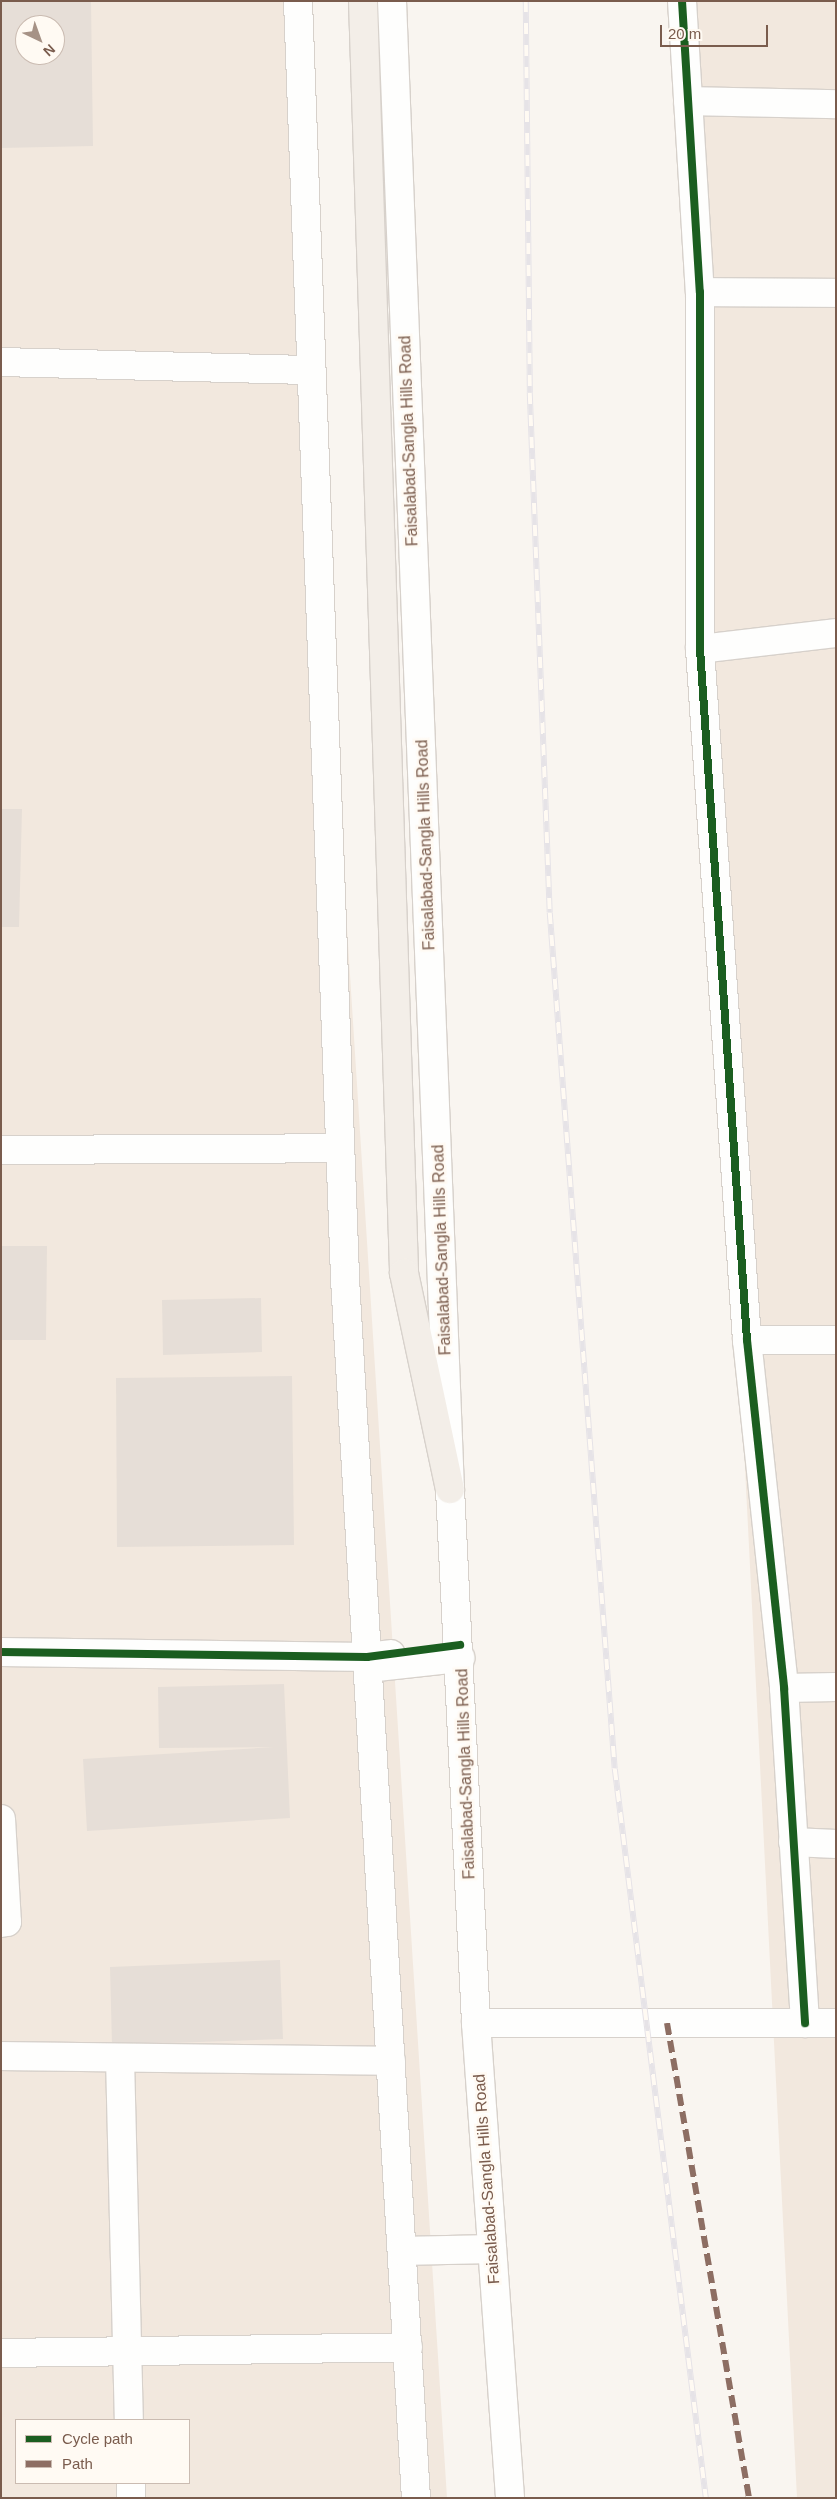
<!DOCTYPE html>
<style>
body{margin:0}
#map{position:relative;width:837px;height:2499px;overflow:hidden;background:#f9f5f0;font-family:Arial,sans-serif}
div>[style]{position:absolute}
.residential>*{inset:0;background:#f2e8de}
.building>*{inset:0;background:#e6ded7}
.roads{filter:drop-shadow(1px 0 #d7d1cb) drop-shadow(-1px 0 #d7d1cb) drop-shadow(0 1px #d7d1cb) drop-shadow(0 -1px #d7d1cb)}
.street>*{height:28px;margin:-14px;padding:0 14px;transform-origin:14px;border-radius:14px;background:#fefefd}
.secondary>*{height:28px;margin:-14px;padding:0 14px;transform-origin:14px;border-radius:14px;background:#fefefd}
.primary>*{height:28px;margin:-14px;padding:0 14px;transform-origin:14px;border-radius:14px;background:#f3eee8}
.rail>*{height:5.5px;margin-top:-2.75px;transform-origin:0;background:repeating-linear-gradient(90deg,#fffaf3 0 11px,#e6e3e7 0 22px);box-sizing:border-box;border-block:1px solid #e6e3e7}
.quiet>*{height:6px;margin-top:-3px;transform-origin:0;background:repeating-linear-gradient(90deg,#8d6e63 0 12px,transparent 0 18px)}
.cycleway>*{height:8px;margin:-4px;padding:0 4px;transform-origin:4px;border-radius:4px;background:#1b5e20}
span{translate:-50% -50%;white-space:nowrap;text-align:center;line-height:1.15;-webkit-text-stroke:5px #fffaf3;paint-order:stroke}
.street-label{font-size:16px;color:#7a5c4d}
.frame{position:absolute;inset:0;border:2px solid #7a5c4d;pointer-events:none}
.legend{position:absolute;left:15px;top:2419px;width:175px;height:65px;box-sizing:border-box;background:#fffaf3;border:1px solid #cabbb1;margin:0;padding:6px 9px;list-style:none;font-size:15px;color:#7a5c4d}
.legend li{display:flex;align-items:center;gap:10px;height:25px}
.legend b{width:25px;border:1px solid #cabbb1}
.north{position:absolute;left:15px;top:15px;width:50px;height:50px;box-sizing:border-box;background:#fffaf3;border:1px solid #cabbb1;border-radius:50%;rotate:138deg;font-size:14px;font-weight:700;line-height:20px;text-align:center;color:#7a5c4d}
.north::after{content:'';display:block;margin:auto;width:18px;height:22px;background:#a69286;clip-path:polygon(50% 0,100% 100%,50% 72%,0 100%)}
.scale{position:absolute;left:660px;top:25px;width:108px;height:22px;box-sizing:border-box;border:2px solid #7a5c4d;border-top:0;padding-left:6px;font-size:15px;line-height:18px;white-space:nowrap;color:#7a5c4d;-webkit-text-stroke:4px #fffaf3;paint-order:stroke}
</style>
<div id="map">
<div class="residential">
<div style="clip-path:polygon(evenodd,1px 1px,288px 1px,447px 2498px,1px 2498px,1px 1px,25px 25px,55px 25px,55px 55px,25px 55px,25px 25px,1px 1px,16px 2420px,189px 2420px,189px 2483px,16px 2483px,16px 2420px)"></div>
<div style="clip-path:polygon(671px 1px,836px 1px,836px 2498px,797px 2498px)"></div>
</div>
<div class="building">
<div style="clip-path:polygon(evenodd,1px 1px,91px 1px,93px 146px,1px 148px,1px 1px,25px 25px,55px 25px,55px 55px,25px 55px,25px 25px)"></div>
<div style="clip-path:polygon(1px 809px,22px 809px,19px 927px,1px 927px)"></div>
<div style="clip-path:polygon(1px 1246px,47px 1246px,46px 1340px,1px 1340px)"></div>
<div style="clip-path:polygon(261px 1298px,262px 1352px,163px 1355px,162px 1300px)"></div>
<div style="clip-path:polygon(292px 1376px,294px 1545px,117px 1547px,116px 1378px)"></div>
<div style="clip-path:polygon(284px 1684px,290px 1818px,87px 1831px,83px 1759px,274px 1747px,159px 1748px,158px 1687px)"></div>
<div style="clip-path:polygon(280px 1960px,283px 2039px,112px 2045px,110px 1967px)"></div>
</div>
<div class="roads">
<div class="street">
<div style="left:682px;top:1px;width:292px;rotate:86.5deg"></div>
<div style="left:700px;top:292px;width:357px;rotate:90deg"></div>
<div style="left:700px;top:649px;width:693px;rotate:86.11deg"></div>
<div style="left:747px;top:1340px;width:350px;rotate:83.9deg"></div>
<div style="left:784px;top:1688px;width:336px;rotate:86.4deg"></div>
<div style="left:688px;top:101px;width:148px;rotate:1.2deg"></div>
<div style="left:700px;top:292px;width:136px;rotate:0.4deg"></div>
<div style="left:1px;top:362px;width:310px;rotate:1.5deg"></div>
<div style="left:700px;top:649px;width:137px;rotate:-6.7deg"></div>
<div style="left:1px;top:1150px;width:339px;rotate:-0.3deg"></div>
<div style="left:747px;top:1340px;width:89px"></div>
<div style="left:1px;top:1652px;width:366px;rotate:0.8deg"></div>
<div style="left:367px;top:1657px;width:24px;rotate:-7deg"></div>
<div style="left:784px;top:1688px;width:52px;rotate:-1.1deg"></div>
<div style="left:1px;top:1819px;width:103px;rotate:86.7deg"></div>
<div style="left:7px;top:1922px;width:6px;rotate:171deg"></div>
<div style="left:793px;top:1842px;width:43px;rotate:2.7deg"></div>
<div style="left:1px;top:2056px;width:390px;rotate:0.7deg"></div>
<div style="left:120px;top:2058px;width:362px;rotate:88.6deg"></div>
<div style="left:1px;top:2353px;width:407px;rotate:-0.8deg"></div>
<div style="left:131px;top:2483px;width:15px;rotate:90deg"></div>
</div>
<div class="secondary">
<div style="left:298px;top:1px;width:1279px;rotate:87.89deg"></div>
<div style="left:345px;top:1279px;width:1221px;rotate:86.67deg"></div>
<div style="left:392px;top:1px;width:1489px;rotate:87.77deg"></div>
<div style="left:450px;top:1489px;width:535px;rotate:87.21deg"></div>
<div style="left:476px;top:2023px;width:476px;rotate:85.9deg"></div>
<div style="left:368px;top:1668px;width:93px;rotate:-6.2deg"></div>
<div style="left:476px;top:2023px;width:360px"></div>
<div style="left:402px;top:2251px;width:90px;rotate:-1.3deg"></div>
</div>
<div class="primary">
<div style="left:363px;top:1px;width:1273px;rotate:88.15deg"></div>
<div style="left:404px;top:1273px;width:221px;rotate:78deg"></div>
</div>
</div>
<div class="rail">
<div style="left:526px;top:1px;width:392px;rotate:89.4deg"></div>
<div style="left:530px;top:393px;width:520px;rotate:87.8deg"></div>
<div style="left:550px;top:913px;width:858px;rotate:85.66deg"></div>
<div style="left:615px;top:1769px;width:735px;rotate:82.88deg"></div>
</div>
<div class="quiet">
<div style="left:667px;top:2023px;width:482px;rotate:80.2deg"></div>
</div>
<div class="cycleway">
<div style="left:682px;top:1px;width:292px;rotate:86.5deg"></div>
<div style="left:700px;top:292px;width:357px;rotate:90deg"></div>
<div style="left:700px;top:649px;width:693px;rotate:86.11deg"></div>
<div style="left:747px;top:1340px;width:350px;rotate:83.9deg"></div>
<div style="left:784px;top:1688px;width:336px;rotate:86.4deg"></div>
<div style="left:1px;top:1652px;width:366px;rotate:0.8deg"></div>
<div style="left:367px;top:1657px;width:94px;rotate:-7.4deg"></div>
</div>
<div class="street-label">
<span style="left:409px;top:441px;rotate:-92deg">Faisalabad-Sangla Hills Road</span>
<span style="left:426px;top:845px;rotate:-92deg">Faisalabad-Sangla Hills Road</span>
<span style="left:442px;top:1250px;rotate:-92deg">Faisalabad-Sangla Hills Road</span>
<span style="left:466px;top:1774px;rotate:-92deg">Faisalabad-Sangla Hills Road</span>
<span style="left:487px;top:2179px;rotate:-94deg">Faisalabad-Sangla Hills Road</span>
</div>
<div class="frame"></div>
<ul class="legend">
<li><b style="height:6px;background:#1b5e20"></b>Cycle path</li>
<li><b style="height:6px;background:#8d6e63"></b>Path</li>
</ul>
<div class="north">N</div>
<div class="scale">20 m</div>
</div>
